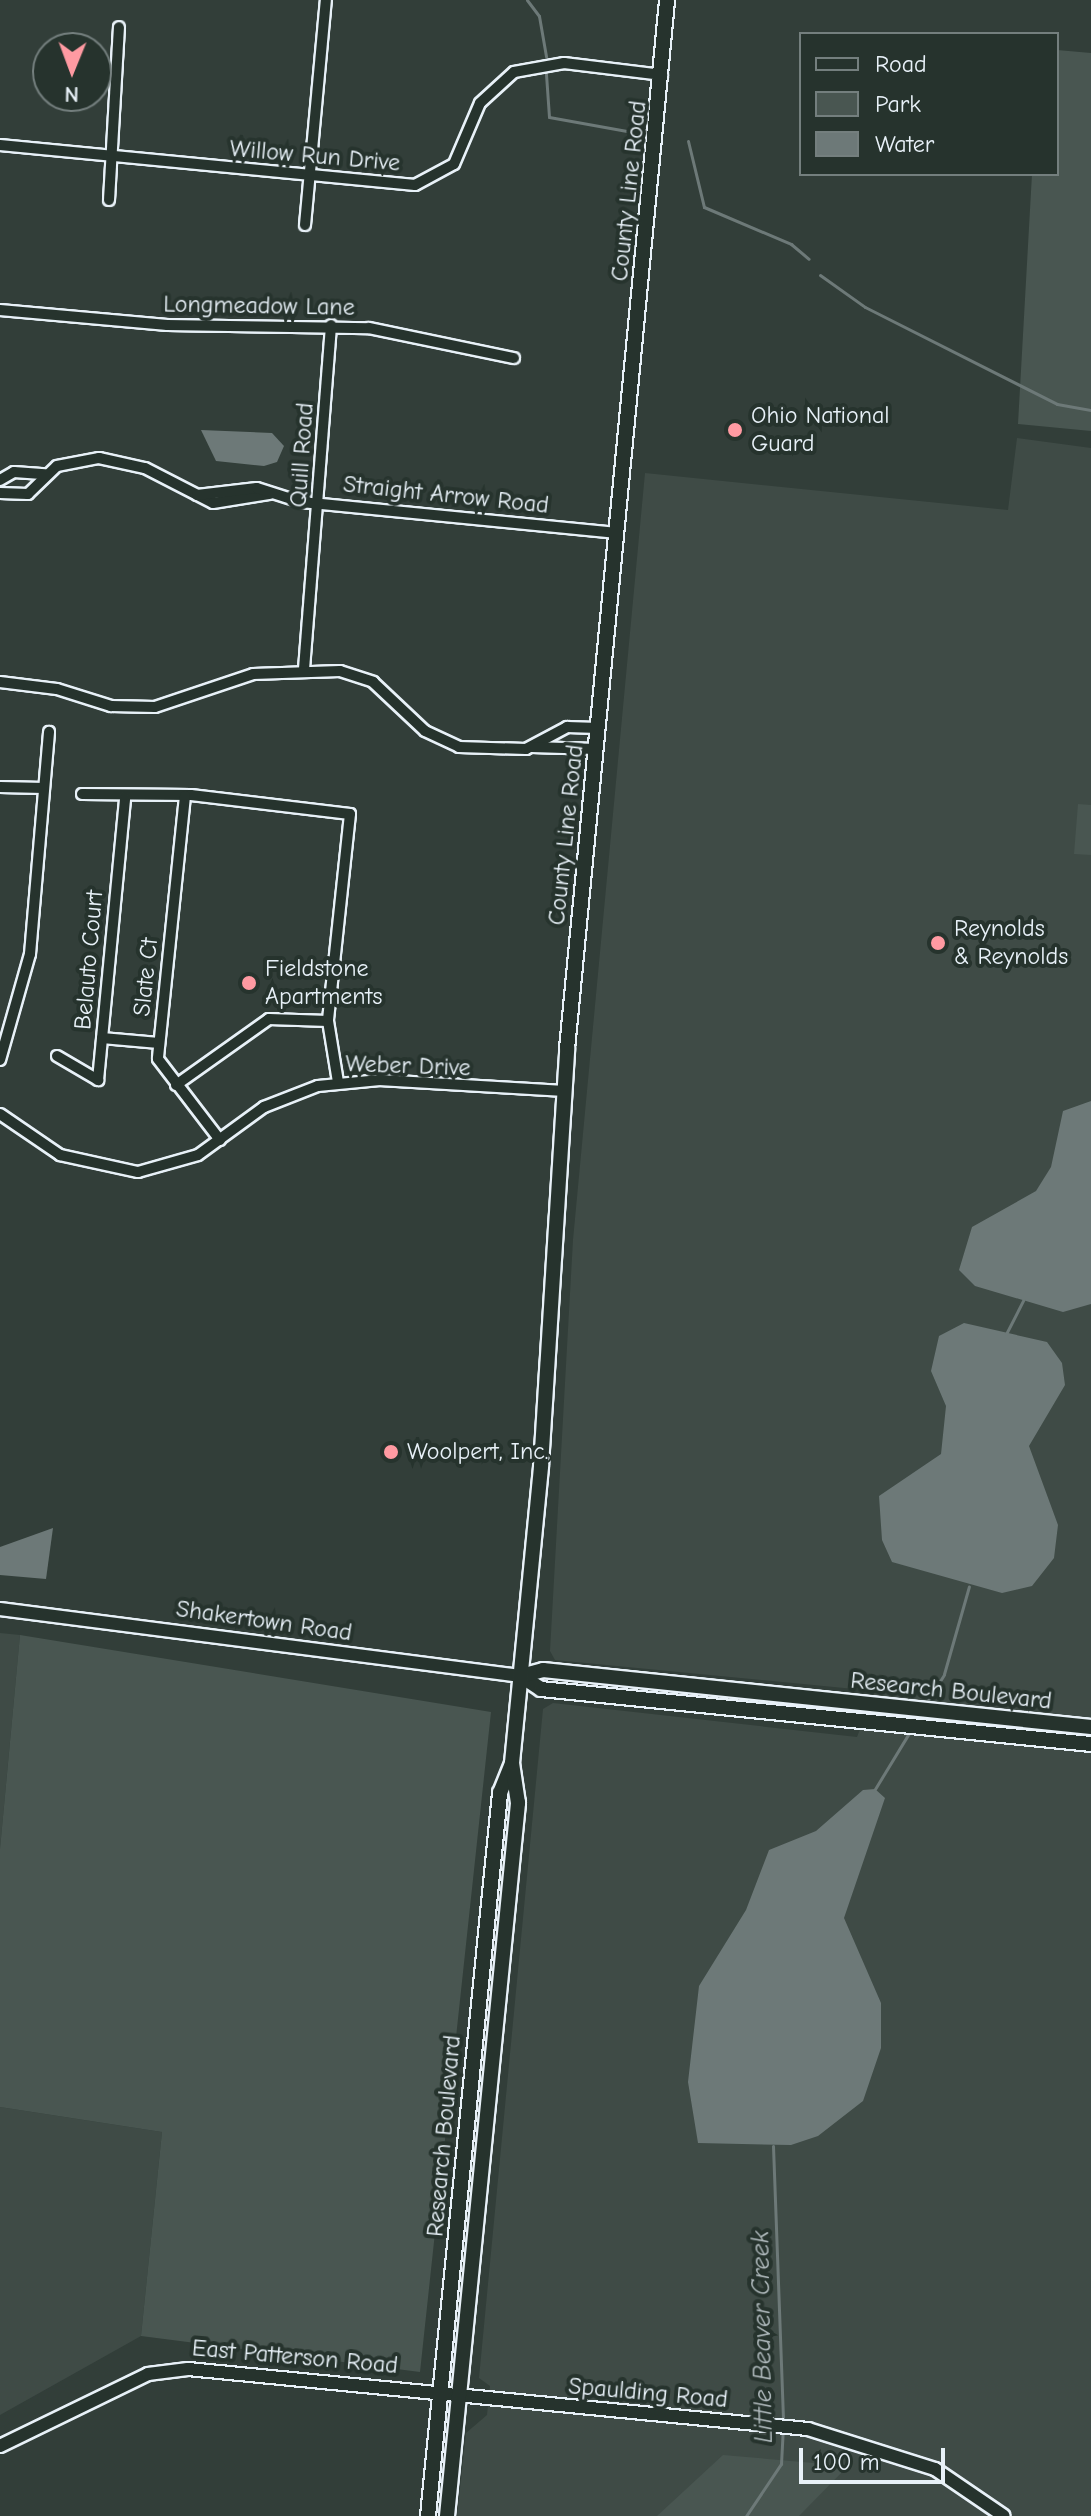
<!DOCTYPE html>
<style>
body{margin:0}
#map{position:relative;width:1091px;height:2516px;overflow:hidden;background:#323e39;font-family:"Comic Neue",sans-serif}
div>[style]{position:absolute}
.built>*{inset:0;background:#3f4b46}
.green>*{inset:0;background:#495651}
.water>*{inset:0;background:#6d7978}
.stream>*{height:3px;margin:-1.5px;padding:0 1.5px;transform-origin:1.5px;border-radius:1.5px;background:#6d7978}
.roads{filter:drop-shadow(2px 0 #e8f1f8) drop-shadow(-2px 0 #e8f1f8) drop-shadow(0 2px #e8f1f8) drop-shadow(0 -2px #e8f1f8)}
.minor>*{height:10px;margin:-5px;padding:0 5px;transform-origin:5px;border-radius:5px;background:#26332d}
.tertiary>*{height:12px;margin:-6px;padding:0 6px;transform-origin:6px;border-radius:6px;background:#26332d}
.secondary>*{height:14px;margin:-7px;padding:0 7px;transform-origin:7px;border-radius:7px;background:#26332d}
.dots>*{width:22px;height:22px;translate:-50% -50%;box-sizing:border-box;border:4px solid #26332d;border-radius:50%}
span{translate:-50% -50%;white-space:nowrap;text-align:center;line-height:1.15;-webkit-text-stroke:8px #26332d;paint-order:stroke}
.street-label{font-size:24px;color:#e8f1f8}
.poi-label{font-size:24px;color:#e8f1f8}
.left{translate:0 -50%;text-align:left}
.water-label{font-size:26px;color:#b1bbbe;font-style:italic}
.legend{position:absolute;left:799px;top:32px;width:260px;height:144px;box-sizing:border-box;background:#26332d;border:2px solid #747f7e;margin:0;padding:10px 14px;list-style:none;font-size:24px;color:#e8f1f8}
.legend li{display:flex;align-items:center;gap:16px;height:40px}
.legend b{width:40px;border:2px solid #747f7e}
.north{position:absolute;left:32px;top:32px;width:80px;height:80px;box-sizing:border-box;background:#26332d;border:2px solid #747f7e;border-radius:50%;rotate:181deg;font-size:22px;font-weight:700;line-height:32px;text-align:center;color:#e8f1f8}
.north::after{content:'';display:block;margin:auto;width:28px;height:36px;background:#ff9aa2;clip-path:polygon(50% 0,100% 100%,50% 72%,0 100%)}
.scale{position:absolute;left:799px;top:2448px;width:146px;height:36px;box-sizing:border-box;border:4px solid #e8f1f8;border-top:0;padding-left:10px;font-size:24px;line-height:28px;white-space:nowrap;color:#e8f1f8;-webkit-text-stroke:6px #26332d;paint-order:stroke}
</style>
<div id="map">
<div class="built">
<div style="clip-path:polygon(1017px 438px,1091px 448px,1091px 2516px,457px 2516px,466px 2433px,487px 2415px,490px 2386px,479px 2378px,543px 1709px,553px 1703px,857px 1737px,875px 1691px,555px 1660px,550px 1651px,573px 1240px,645px 473px,1008px 510px)"></div>
<div style="clip-path:polygon(0 1633px,20px 1635px,0 1849px)"></div>
<div style="clip-path:polygon(0 2107px,162px 2132px,141px 2336px,0 2415px)"></div>
</div>
<div class="green">
<div style="clip-path:polygon(1057px 50px,1091px 53px,1091px 431px,1018px 424px,1032px 174px,1057px 174px)"></div>
<div style="clip-path:polygon(1078px 804px,1091px 805px,1091px 855px,1074px 854px)"></div>
<div style="clip-path:polygon(20px 1635px,491px 1712px,420px 2372px,141px 2336px,162px 2132px,0 2107px,0 1849px)"></div>
<div style="clip-path:polygon(723px 2455px,848px 2466px,799px 2516px,657px 2516px)"></div>
</div>
<div class="water">
<div style="clip-path:polygon(201px 430px,272px 433px,284px 446px,277px 462px,264px 466px,216px 461px)"></div>
<div style="clip-path:polygon(1091px 1101px,1091px 1304px,1063px 1312px,975px 1286px,959px 1270px,972px 1227px,1036px 1191px,1051px 1167px,1063px 1111px)"></div>
<div style="clip-path:polygon(964px 1323px,1047px 1342px,1062px 1363px,1065px 1385px,1029px 1446px,1058px 1525px,1054px 1558px,1032px 1586px,1002px 1593px,892px 1562px,882px 1540px,879px 1496px,941px 1454px,946px 1406px,931px 1371px,939px 1336px)"></div>
<div style="clip-path:polygon(53px 1528px,46px 1579px,0 1575px,0 1547px)"></div>
<div style="clip-path:polygon(875px 1789px,885px 1798px,844px 1918px,881px 2003px,881px 2048px,863px 2101px,818px 2136px,791px 2145px,698px 2143px,688px 2082px,699px 1986px,746px 1910px,769px 1850px,816px 1831px,863px 1790px)"></div>
</div>
<div class="stream">
<div style="left:527px;top:0;width:20px;rotate:53deg"></div>
<div style="left:539px;top:16px;width:41px;rotate:80.1deg"></div>
<div style="left:546px;top:74px;width:43px;rotate:86deg"></div>
<div style="left:549px;top:117px;width:79px;rotate:10.2deg"></div>
<div style="left:688px;top:141px;width:68px;rotate:76.4deg"></div>
<div style="left:704px;top:207px;width:95px;rotate:23deg"></div>
<div style="left:791px;top:244px;width:23px;rotate:40deg"></div>
<div style="left:820px;top:275px;width:55px;rotate:35.4deg"></div>
<div style="left:865px;top:307px;width:215px;rotate:26.8deg"></div>
<div style="left:1057px;top:404px;width:35px;rotate:10deg"></div>
<div style="left:1006px;top:1334px;width:38px;rotate:-63deg"></div>
<div style="left:925px;top:1705px;width:36px;rotate:-58deg"></div>
<div style="left:944px;top:1674px;width:91px;rotate:-74.1deg"></div>
<div style="left:875px;top:1789px;width:66px;rotate:-58.7deg"></div>
<div style="left:773px;top:2146px;width:276px;rotate:87.9deg"></div>
<div style="left:746px;top:2516px;width:63px;rotate:-56.1deg"></div>
<div style="left:781px;top:2464px;width:35px;rotate:-87deg"></div>
</div>
<div class="roads">
<div class="minor">
<div style="left:0;top:145px;width:417px;rotate:5.5deg"></div>
<div style="left:415px;top:185px;width:44px;rotate:-28.3deg"></div>
<div style="left:454px;top:164px;width:66px;rotate:-66.9deg"></div>
<div style="left:480px;top:103px;width:46px;rotate:-42.4deg"></div>
<div style="left:514px;top:72px;width:51px;rotate:-10.2deg"></div>
<div style="left:564px;top:63px;width:99px;rotate:7deg"></div>
<div style="left:109px;top:200px;width:173px;rotate:-86.7deg"></div>
<div style="left:305px;top:225px;width:226px;rotate:-84.7deg"></div>
<div style="left:0;top:310px;width:168px;rotate:5.1deg"></div>
<div style="left:167px;top:325px;width:202px;rotate:0.9deg"></div>
<div style="left:369px;top:328px;width:148px;rotate:11.7deg"></div>
<div style="left:0;top:480px;width:16px;rotate:-30deg"></div>
<div style="left:14px;top:472px;width:31px;rotate:4deg"></div>
<div style="left:0;top:493px;width:28px;rotate:2deg"></div>
<div style="left:28px;top:494px;width:40px;rotate:-44deg"></div>
<div style="left:57px;top:466px;width:43px;rotate:-10.8deg"></div>
<div style="left:99px;top:458px;width:47px;rotate:12.3deg"></div>
<div style="left:145px;top:468px;width:76px;rotate:27.2deg"></div>
<div style="left:213px;top:503px;width:58px;rotate:-9deg"></div>
<div style="left:197px;top:495px;width:60px;rotate:-6.7deg"></div>
<div style="left:257px;top:488px;width:46px;rotate:17.7deg"></div>
<div style="left:301px;top:502px;width:318px;rotate:5.6deg"></div>
<div style="left:304px;top:669px;width:345px;rotate:-85.5deg"></div>
<div style="left:0;top:682px;width:57px;rotate:7deg"></div>
<div style="left:57px;top:689px;width:57px;rotate:17.5deg"></div>
<div style="left:111px;top:706px;width:44px;rotate:1.3deg"></div>
<div style="left:155px;top:707px;width:103px;rotate:-18.6deg"></div>
<div style="left:253px;top:674px;width:87px;rotate:-2deg"></div>
<div style="left:340px;top:671px;width:35px;rotate:18deg"></div>
<div style="left:373px;top:682px;width:71px;rotate:43.3deg"></div>
<div style="left:425px;top:731px;width:38px;rotate:25deg"></div>
<div style="left:459px;top:747px;width:67px;rotate:1.7deg"></div>
<div style="left:526px;top:749px;width:47px;rotate:-28.2deg"></div>
<div style="left:567px;top:727px;width:31px;rotate:2deg"></div>
<div style="left:532px;top:747px;width:64px;rotate:1.8deg"></div>
<div style="left:0;top:787px;width:44px;rotate:1.3deg"></div>
<div style="left:82px;top:794px;width:109px;rotate:0.5deg"></div>
<div style="left:191px;top:795px;width:160px;rotate:6.8deg"></div>
<div style="left:350px;top:814px;width:208px;rotate:96.1deg"></div>
<div style="left:328px;top:1021px;width:62px;rotate:80.7deg"></div>
<div style="left:185px;top:796px;width:264px;rotate:95.9deg"></div>
<div style="left:158px;top:1059px;width:102px;rotate:52.6deg"></div>
<div style="left:102px;top:1038px;width:57px;rotate:5deg"></div>
<div style="left:57px;top:1056px;width:48px;rotate:30.3deg"></div>
<div style="left:98px;top:1080px;width:283px;rotate:-84.5deg"></div>
<div style="left:0;top:1060px;width:110px;rotate:-74.2deg"></div>
<div style="left:30px;top:954px;width:223px;rotate:-85.1deg"></div>
<div style="left:176px;top:1085px;width:114px;rotate:-35.4deg"></div>
<div style="left:269px;top:1019px;width:59px;rotate:1.9deg"></div>
<div style="left:0;top:1114px;width:73px;rotate:34.3deg"></div>
<div style="left:60px;top:1155px;width:80px;rotate:12.3deg"></div>
<div style="left:138px;top:1172px;width:62px;rotate:-15.8deg"></div>
<div style="left:198px;top:1155px;width:82px;rotate:-36deg"></div>
<div style="left:264px;top:1107px;width:58px;rotate:-21.3deg"></div>
<div style="left:318px;top:1086px;width:62px;rotate:-5.5deg"></div>
<div style="left:380px;top:1080px;width:184px;rotate:3.4deg"></div>
</div>
<div class="tertiary">
<div style="left:0;top:1609px;width:525px;rotate:7.33deg"></div>
<div style="left:0;top:2446px;width:165px;rotate:-25.9deg"></div>
<div style="left:148px;top:2374px;width:40px;rotate:-7.1deg"></div>
<div style="left:188px;top:2369px;width:623px;rotate:5.53deg"></div>
<div style="left:808px;top:2429px;width:133px;rotate:17.5deg"></div>
<div style="left:935px;top:2469px;width:83px;rotate:34.3deg"></div>
</div>
<div class="secondary">
<div style="left:521px;top:1676px;width:24px;rotate:33deg"></div>
<div style="left:541px;top:1689px;width:553px;rotate:5.71deg"></div>
<div style="left:521px;top:1676px;width:23px;rotate:-15deg"></div>
<div style="left:543px;top:1670px;width:551px;rotate:5.94deg"></div>
<div style="left:428px;top:2516px;width:727px;rotate:-84.31deg"></div>
<div style="left:500px;top:1793px;width:32px;rotate:-68deg"></div>
<div style="left:447px;top:2516px;width:717px;rotate:-84.31deg"></div>
<div style="left:518px;top:1803px;width:40px;rotate:-98.5deg"></div>
<div style="left:512px;top:1763px;width:298px;rotate:-84.4deg"></div>
<div style="left:541px;top:1466px;width:418px;rotate:-86.4deg"></div>
<div style="left:567px;top:1049px;width:1054px;rotate:-84.55deg"></div>
</div>
</div>
<div class="dots">
<div style="left:735px;top:430px;background:#ff9aa2"></div>
<div style="left:938px;top:943px;background:#ff9aa2"></div>
<div style="left:249px;top:983px;background:#ff9aa2"></div>
<div style="left:391px;top:1452px;background:#ff9aa2"></div>
</div>
<div class="street-label">
<span style="left:315px;top:156px;rotate:5deg">Willow Run Drive</span>
<span style="left:629px;top:191px;rotate:-84deg">County Line Road</span>
<span style="left:259px;top:306px;rotate:1deg">Longmeadow Lane</span>
<span style="left:302px;top:455px;rotate:-86deg">Quill Road</span>
<span style="left:446px;top:495px;rotate:6deg">Straight Arrow Road</span>
<span style="left:566px;top:835px;rotate:-84deg">County Line Road</span>
<span style="left:89px;top:960px;rotate:-85deg">Belauto Court</span>
<span style="left:146px;top:977px;rotate:-84deg">Slate Ct</span>
<span style="left:408px;top:1066px;rotate:2deg">Weber Drive</span>
<span style="left:264px;top:1621px;rotate:8deg">Shakertown Road</span>
<span style="left:951px;top:1691px;rotate:6deg">Research Boulevard</span>
<span style="left:444px;top:2136px;rotate:-85deg">Research Boulevard</span>
<span style="left:295px;top:2357px;rotate:5deg">East Patterson Road</span>
<span style="left:648px;top:2393px;rotate:5deg">Spaulding Road</span>
</div>
<div class="poi-label">
<span class="left" style="left:751px;top:430px">Ohio National<br>Guard</span>
<span class="left" style="left:954px;top:943px">Reynolds<br>&amp; Reynolds</span>
<span class="left" style="left:265px;top:983px">Fieldstone<br>Apartments</span>
<span class="left" style="left:407px;top:1452px">Woolpert, Inc.</span>
</div>
<div class="water-label">
<span style="left:763px;top:2337px;rotate:-91deg">Little Beaver Creek</span>
</div>
<ul class="legend">
<li><b style="height:10px;background:#26332d"></b>Road</li>
<li><b style="height:22px;background:#495651"></b>Park</li>
<li><b style="height:22px;background:#6d7978"></b>Water</li>
</ul>
<div class="north">N</div>
<div class="scale">100 m</div>
</div>
